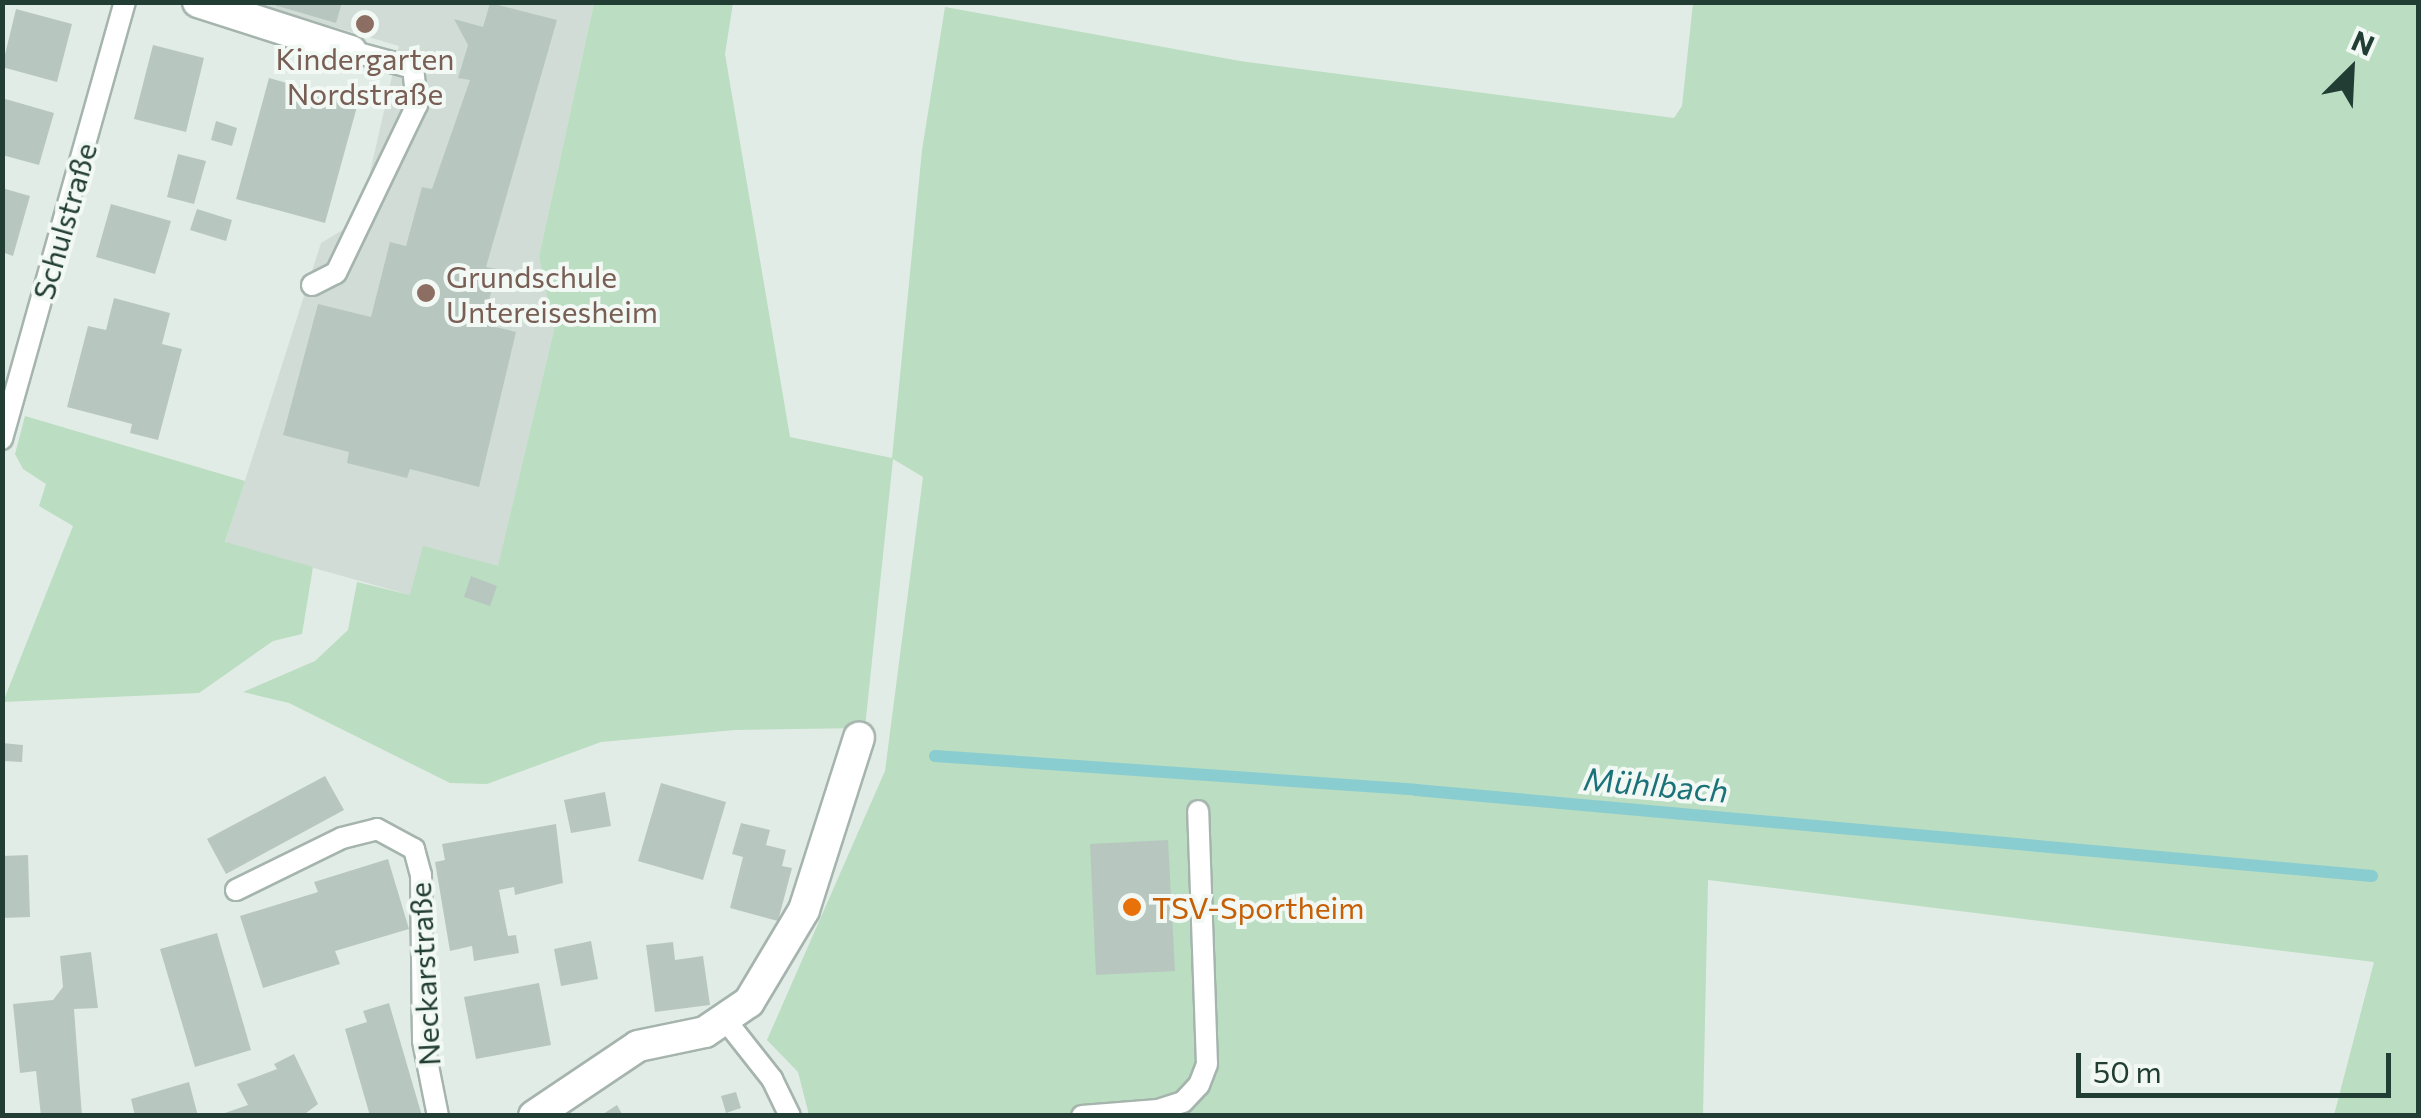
<!DOCTYPE html>
<meta charset="utf-8">
<style>
body{margin:0}
#map{position:relative;width:2421px;height:1118px;overflow:hidden;background:#e2ece6;font-family:Commissioner,sans-serif}
div>[style]{position:absolute}
.built>*{inset:0;background:#d0dcd5}
.green>*{inset:0;background:#bbddc1}
.stream>*{height:12px;margin:-6px;padding:0 6px;transform-origin:6px;border-radius:6px;background:#8acdd1}
.building>*{inset:0;background:#b7c7bf}
.roads{filter:drop-shadow(2px 0 #a5b4ad) drop-shadow(-2px 0 #a5b4ad) drop-shadow(0 2px #a5b4ad) drop-shadow(0 -2px #a5b4ad)}
.service>*{height:20px;margin:-10px;padding:0 10px;transform-origin:10px;border-radius:10px;background:#fff}
.minor>*{height:30px;margin:-15px;padding:0 15px;transform-origin:15px;border-radius:15px;background:#fff}
.dots>*{width:28px;height:28px;translate:-50% -50%;box-sizing:border-box;border:5px solid #f2f9f5;border-radius:50%}
span{translate:-50% -50%;white-space:nowrap;text-align:center;line-height:1.15;-webkit-text-stroke:8px #f2f9f5;paint-order:stroke}
.education-label{font-size:30px;color:#785e54}
.left{translate:0 -50%;text-align:left}
.street-label{font-size:30px;color:#223d33}
.food-label{font-size:30px;color:#c56008}
.water-label{font-size:32px;color:#1c7279;font-style:italic}
.frame{position:absolute;inset:0;border:5px solid #223d33;pointer-events:none}
.north{position:absolute;left:2301px;top:20px;width:100px;height:100px;-webkit-text-stroke:8px #f2f9f5;paint-order:stroke;rotate:24deg;font-size:28px;font-weight:700;line-height:40px;text-align:center;color:#223d33}
.north::after{content:'';display:block;margin:auto;width:35px;height:45px;background:#223d33;clip-path:polygon(50% 0,100% 100%,50% 72%,0 100%)}
.scale{position:absolute;left:2076px;top:1053px;width:315px;height:45px;box-sizing:border-box;border:5px solid #223d33;border-top:0;padding-left:12px;font-size:30px;line-height:35px;white-space:nowrap;color:#223d33;-webkit-text-stroke:8px #f2f9f5;paint-order:stroke}
</style>
<div id="map">
<div class="built">
<div style="clip-path:polygon(253px 3px,594px 3px,539px 257px,554px 330px,498px 567px,410px 595px,225px 543px,321px 243px,359px 220px,399px 46px)"></div>
</div>
<div class="green">
<div style="clip-path:polygon(594px 3px,733px 3px,725px 54px,790px 437px,892px 458px,922px 150px,945px 7px,1240px 61px,1674px 118px,1682px 106px,1693px 3px,2418px 3px,2418px 1115px,2334px 1115px,2374px 962px,1708px 880px,1703px 1115px,809px 1115px,798px 1072px,767px 1040px,885px 771px,923px 477px,893px 459px,865px 728px,735px 730px,601px 742px,487px 784px,450px 783px,289px 703px,243px 692px,315px 661px,348px 630px,357px 582px,410px 595px,423px 546px,498px 566px,554px 330px,539px 257px)"></div>
<div style="clip-path:polygon(25px 416px,245px 481px,225px 542px,313px 567px,302px 634px,273px 641px,199px 693px,3px 702px,73px 526px,39px 506px,46px 484px,23px 469px,15px 454px)"></div>
</div>
<div class="stream">
<div style="left:935px;top:756px;width:482px;rotate:4deg"></div>
<div style="left:1416px;top:790px;width:960px;rotate:5.14deg"></div>
</div>
<div class="building">
<div style="clip-path:polygon(264px 2px,342px 2px,336px 23px)"></div>
<div style="clip-path:polygon(490px 3px,557px 20px,486px 267px,497px 269px,483px 324px,516px 332px,479px 487px,410px 469px,407px 478px,347px 463px,349px 452px,283px 435px,318px 304px,371px 317px,390px 242px,406px 246px,422px 187px,432px 189px,470px 80px,458px 78px,468px 45px,454px 19px,483px 27px)"></div>
<div style="clip-path:polygon(16px 9px,72px 24px,57px 82px,2px 67px)"></div>
<div style="clip-path:polygon(153px 45px,204px 58px,186px 132px,134px 119px)"></div>
<div style="clip-path:polygon(269px 78px,358px 103px,325px 223px,236px 199px)"></div>
<div style="clip-path:polygon(2px 98px,54px 113px,39px 165px,2px 155px)"></div>
<div style="clip-path:polygon(216px 121px,237px 128px,232px 146px,211px 140px)"></div>
<div style="clip-path:polygon(178px 154px,206px 161px,194px 204px,167px 197px)"></div>
<div style="clip-path:polygon(2px 188px,30px 196px,13px 256px,2px 252px)"></div>
<div style="clip-path:polygon(111px 204px,171px 221px,155px 274px,96px 257px)"></div>
<div style="clip-path:polygon(197px 209px,232px 220px,226px 241px,190px 230px)"></div>
<div style="clip-path:polygon(114px 298px,170px 313px,162px 344px,182px 349px,158px 440px,130px 433px,132px 424px,67px 407px,88px 326px,106px 330px)"></div>
<div style="clip-path:polygon(471px 576px,497px 586px,490px 606px,464px 597px)"></div>
<div style="clip-path:polygon(2px 743px,23px 745px,22px 762px,2px 761px)"></div>
<div style="clip-path:polygon(325px 776px,344px 810px,226px 874px,207px 839px)"></div>
<div style="clip-path:polygon(661px 783px,726px 802px,703px 880px,638px 861px)"></div>
<div style="clip-path:polygon(605px 792px,611px 826px,571px 833px,564px 800px)"></div>
<div style="clip-path:polygon(741px 823px,770px 830px,766px 845px,786px 850px,782px 866px,792px 868px,778px 921px,730px 908px,743px 857px,732px 854px)"></div>
<div style="clip-path:polygon(556px 824px,563px 883px,515px 895px,514px 887px,499px 890px,508px 936px,516px 935px,519px 953px,474px 961px,472px 946px,450px 951px,435px 862px,445px 860px,442px 844px)"></div>
<div style="clip-path:polygon(1168px 840px,1175px 971px,1096px 975px,1090px 844px)"></div>
<div style="clip-path:polygon(28px 855px,30px 917px,2px 918px,2px 856px)"></div>
<div style="clip-path:polygon(388px 859px,409px 929px,335px 951px,340px 964px,263px 988px,240px 916px,318px 892px,314px 882px)"></div>
<div style="clip-path:polygon(217px 933px,251px 1050px,195px 1067px,160px 949px)"></div>
<div style="clip-path:polygon(591px 941px,598px 979px,561px 986px,554px 949px)"></div>
<div style="clip-path:polygon(673px 942px,675px 960px,703px 956px,710px 1005px,655px 1012px,646px 945px)"></div>
<div style="clip-path:polygon(91px 952px,98px 1008px,74px 1009px,82px 1116px,41px 1116px,36px 1071px,20px 1073px,13px 1004px,53px 1000px,63px 987px,60px 956px)"></div>
<div style="clip-path:polygon(539px 983px,551px 1045px,476px 1059px,464px 997px)"></div>
<div style="clip-path:polygon(389px 1003px,422px 1116px,370px 1116px,345px 1029px,367px 1022px,363px 1011px)"></div>
<div style="clip-path:polygon(294px 1054px,318px 1104px,302px 1116px,216px 1116px,248px 1105px,237px 1084px,277px 1069px,274px 1064px)"></div>
<div style="clip-path:polygon(189px 1082px,198px 1116px,135px 1116px,131px 1099px)"></div>
<div style="clip-path:polygon(736px 1092px,741px 1108px,726px 1113px,721px 1096px)"></div>
<div style="clip-path:polygon(617px 1105px,623px 1116px,600px 1116px)"></div>
</div>
<div class="roads">
<div class="service">
<div style="left:312px;top:285px;width:27px;rotate:-27deg"></div>
<div style="left:336px;top:273px;width:187px;rotate:-64.3deg"></div>
<div style="left:417px;top:105px;width:37px;rotate:-96deg"></div>
<div style="left:413px;top:68px;width:64px;rotate:-164.7deg"></div>
<div style="left:2px;top:439px;width:454px;rotate:-74.3deg"></div>
<div style="left:236px;top:890px;width:118px;rotate:-26.1deg"></div>
<div style="left:342px;top:838px;width:36px;rotate:-14deg"></div>
<div style="left:377px;top:829px;width:42px;rotate:28.4deg"></div>
<div style="left:414px;top:849px;width:27px;rotate:75deg"></div>
<div style="left:421px;top:875px;width:166px;rotate:89.3deg"></div>
<div style="left:423px;top:1041px;width:76px;rotate:78.7deg"></div>
<div style="left:727px;top:1022px;width:73px;rotate:51.7deg"></div>
<div style="left:772px;top:1079px;width:41px;rotate:64.1deg"></div>
<div style="left:1082px;top:1116px;width:76px;rotate:-4.5deg"></div>
<div style="left:1158px;top:1110px;width:26px;rotate:-18deg"></div>
<div style="left:1183px;top:1102px;width:23px;rotate:-47deg"></div>
<div style="left:1199px;top:1085px;width:22px;rotate:-69deg"></div>
<div style="left:1207px;top:1064px;width:253px;rotate:-92deg"></div>
</div>
<div class="minor">
<div style="left:198px;top:2px;width:161px;rotate:17.8deg"></div>
<div style="left:534px;top:1116px;width:125px;rotate:-33.9deg"></div>
<div style="left:638px;top:1046px;width:68px;rotate:-11.8deg"></div>
<div style="left:705px;top:1032px;width:53px;rotate:-34.3deg"></div>
<div style="left:749px;top:1002px;width:107px;rotate:-59.1deg"></div>
<div style="left:804px;top:910px;width:181px;rotate:-72.3deg"></div>
</div>
</div>
<div class="dots">
<div style="left:365px;top:24px;background:#8d6e63"></div>
<div style="left:426px;top:293px;background:#8d6e63"></div>
<div style="left:1132px;top:907px;background:#e8710a"></div>
</div>
<div class="education-label">
<span style="left:365px;top:75px">Kindergarten<br>Nordstraße</span>
<span class="left" style="left:446px;top:293px">Grundschule<br>Untereisesheim</span>
</div>
<div class="street-label">
<span style="left:64px;top:221px;rotate:-74deg">Schulstraße</span>
<span style="left:424px;top:974px;rotate:-93deg">Neckarstraße</span>
</div>
<div class="food-label">
<span class="left" style="left:1152px;top:907px">TSV-Sportheim</span>
</div>
<div class="water-label">
<span style="left:1656px;top:784px;rotate:5deg">Mühlbach</span>
</div>
<div class="frame"></div>
<div class="north">N</div>
<div class="scale">50 m</div>
</div>
